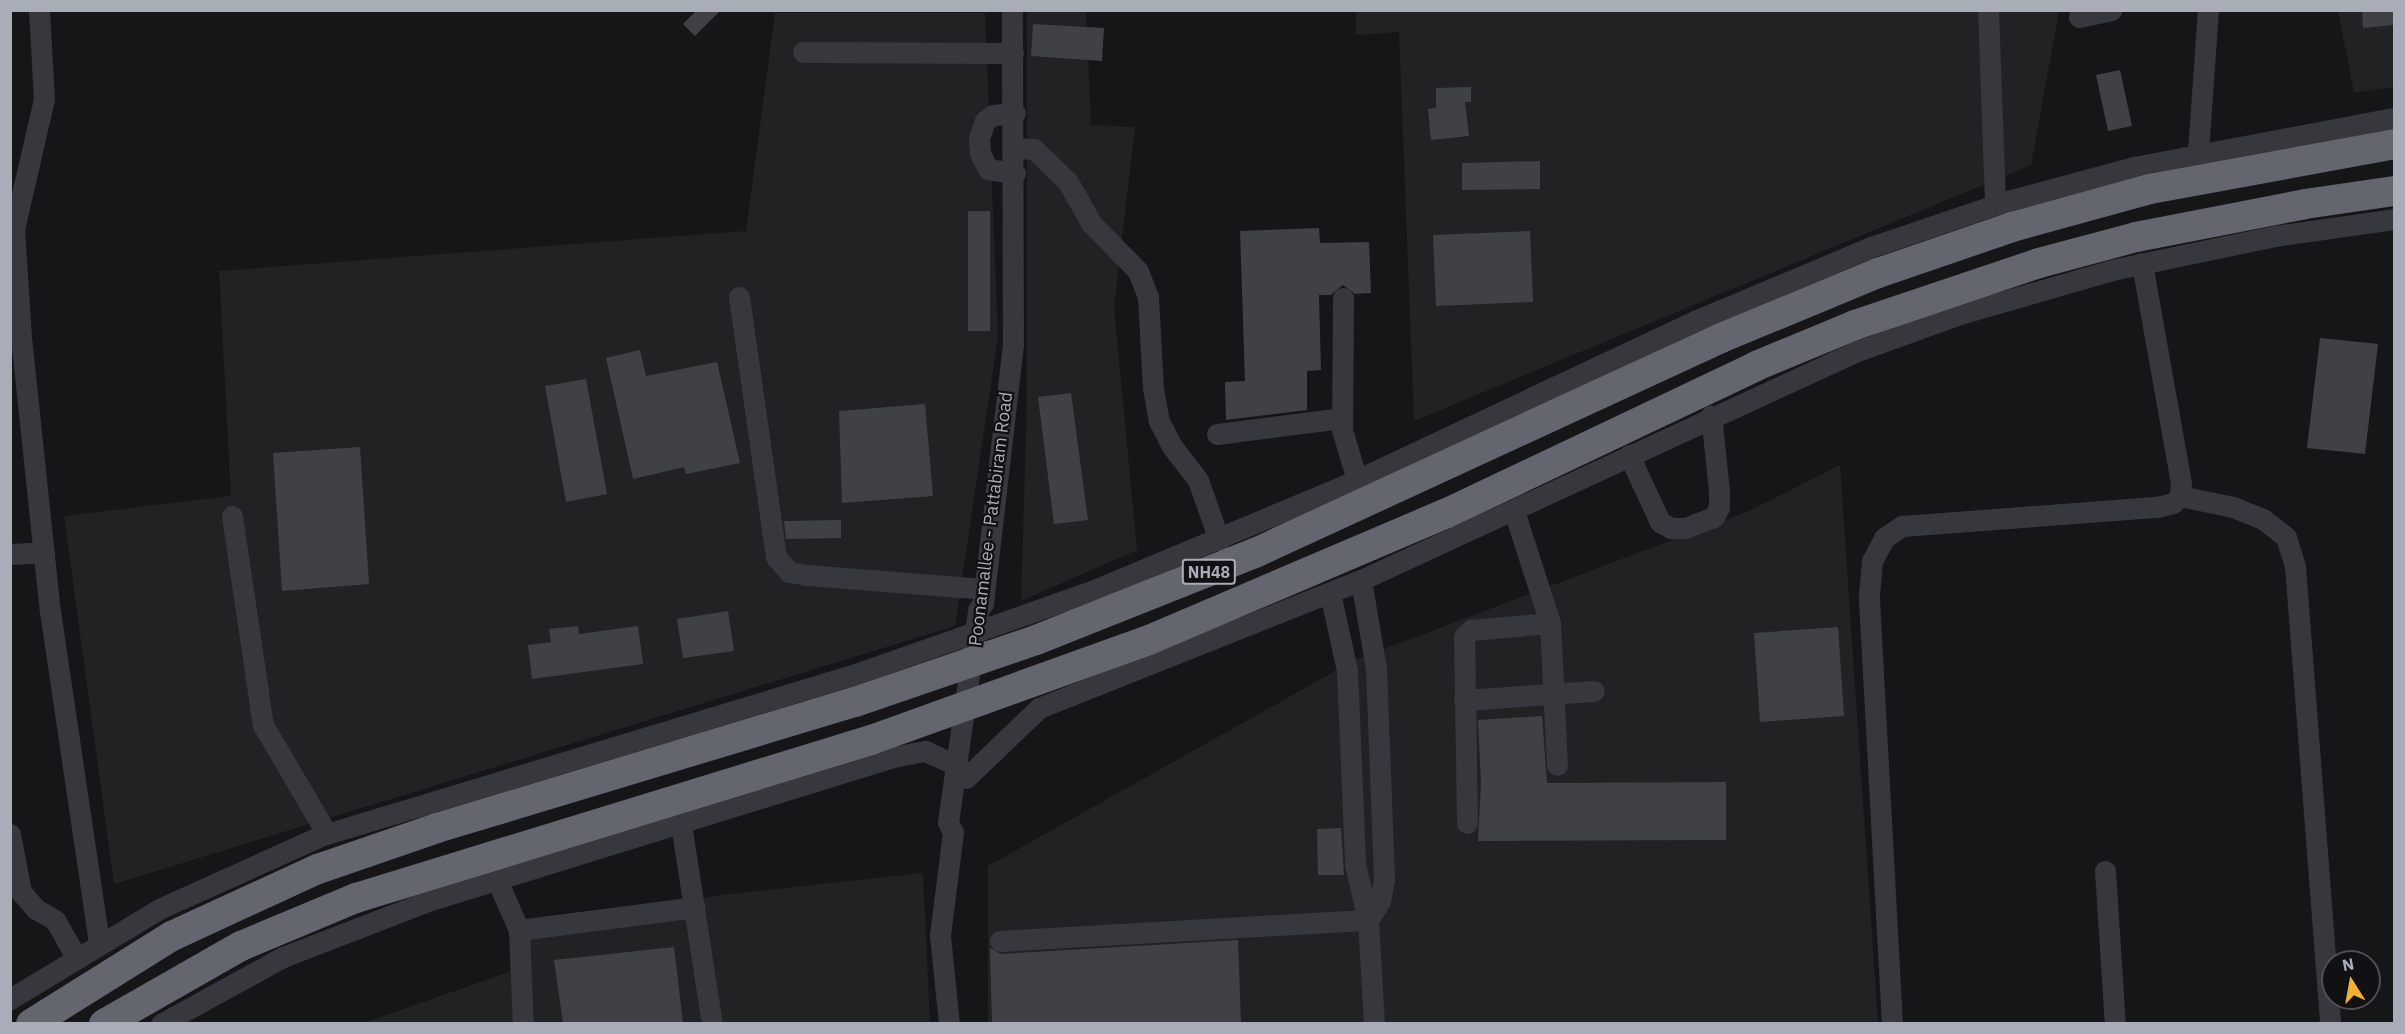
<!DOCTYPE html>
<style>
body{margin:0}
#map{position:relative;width:2405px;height:1034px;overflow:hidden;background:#161618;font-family:"IBM Plex Sans",sans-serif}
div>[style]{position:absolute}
.built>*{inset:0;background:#222225}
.building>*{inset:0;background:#404145}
.minor>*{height:21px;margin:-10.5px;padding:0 10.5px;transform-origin:10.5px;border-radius:10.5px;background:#37383d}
.highway>*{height:30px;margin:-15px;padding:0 15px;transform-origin:15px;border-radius:15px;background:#63666e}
span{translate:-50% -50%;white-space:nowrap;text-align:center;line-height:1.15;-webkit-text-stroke:4.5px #111113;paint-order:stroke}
.shield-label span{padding:2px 4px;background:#111113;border:2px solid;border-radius:4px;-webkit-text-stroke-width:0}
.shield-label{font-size:16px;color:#a8adb8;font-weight:700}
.street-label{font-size:18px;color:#a8adb8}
.frame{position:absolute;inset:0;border:12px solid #a8adb8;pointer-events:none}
.north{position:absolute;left:2321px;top:950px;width:60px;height:60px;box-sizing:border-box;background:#111113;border:2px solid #4d4f55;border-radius:50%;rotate:349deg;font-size:16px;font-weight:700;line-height:24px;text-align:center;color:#a8adb8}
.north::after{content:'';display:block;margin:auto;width:21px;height:27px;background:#f2b134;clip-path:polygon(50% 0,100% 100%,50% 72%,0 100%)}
</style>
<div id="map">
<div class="built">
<div style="clip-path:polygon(1027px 11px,1086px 11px,1091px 125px,1135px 127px,1114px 307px,1137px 550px,1021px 601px,1027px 399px)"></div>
<div style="clip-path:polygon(1356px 11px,2059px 11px,2031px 165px,1414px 421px,1399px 32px,1356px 35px)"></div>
<div style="clip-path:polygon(2338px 11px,2394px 11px,2394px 87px,2354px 93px)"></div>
<div style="clip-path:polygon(775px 13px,985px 13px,998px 337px,955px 626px,114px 884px,64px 516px,231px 496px,219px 271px,746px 231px)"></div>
<div style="clip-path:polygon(1840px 465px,1878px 1023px,988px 1024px,988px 866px,1355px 660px,1749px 511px)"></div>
<div style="clip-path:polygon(923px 873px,930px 1023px,361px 1024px,526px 966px,531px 931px,712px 896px)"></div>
</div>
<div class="building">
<div style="clip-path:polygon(697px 10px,721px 10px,695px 36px,683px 24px)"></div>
<div style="clip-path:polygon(2362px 10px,2394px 10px,2394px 25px,2363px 28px)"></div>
<div style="clip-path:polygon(1033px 24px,1104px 28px,1102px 61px,1031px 56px)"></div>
<div style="clip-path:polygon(2120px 70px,2132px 126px,2108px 131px,2096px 75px)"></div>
<div style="clip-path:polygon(1471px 87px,1471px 102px,1465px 102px,1469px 136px,1431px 140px,1428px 109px,1436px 108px,1436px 88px)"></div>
<div style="clip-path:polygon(1540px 161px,1540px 189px,1462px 190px,1462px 163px)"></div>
<div style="clip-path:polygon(968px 211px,990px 211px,990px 331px,968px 331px)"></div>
<div style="clip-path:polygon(1319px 228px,1320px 243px,1369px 242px,1371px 293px,1355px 294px,1343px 285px,1331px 295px,1319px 295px,1321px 370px,1307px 371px,1307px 410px,1226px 420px,1225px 382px,1245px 381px,1240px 231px)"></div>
<div style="clip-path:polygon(1530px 231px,1533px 302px,1436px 306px,1433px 235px)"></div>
<div style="clip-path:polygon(2320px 338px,2378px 344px,2365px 454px,2307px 448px)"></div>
<div style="clip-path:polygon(640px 350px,646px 376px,717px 362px,740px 463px,686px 474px,684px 467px,633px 479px,606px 358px)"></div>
<div style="clip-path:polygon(586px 379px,607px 494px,566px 502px,545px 386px)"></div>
<div style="clip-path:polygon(1071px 393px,1088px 520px,1054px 524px,1038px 397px)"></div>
<div style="clip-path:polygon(925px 404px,933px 496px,842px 503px,839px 411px)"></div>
<div style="clip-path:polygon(360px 447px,369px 584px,282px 591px,273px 453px)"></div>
<div style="clip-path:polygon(841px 520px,841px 538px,786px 539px,784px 521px)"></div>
<div style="clip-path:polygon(728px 611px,734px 651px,683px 658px,677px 619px)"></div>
<div style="clip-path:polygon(578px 626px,579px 634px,638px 626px,643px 664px,532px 679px,528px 645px,551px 642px,549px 629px)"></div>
<div style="clip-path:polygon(1838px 627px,1844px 716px,1760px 722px,1754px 633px)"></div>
<div style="clip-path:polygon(1542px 716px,1547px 783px,1726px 782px,1726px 840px,1478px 841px,1481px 783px,1478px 720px)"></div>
<div style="clip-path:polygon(1341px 828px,1344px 875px,1318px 875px,1317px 829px)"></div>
<div style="clip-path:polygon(1238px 940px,1241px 1023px,992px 1023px,990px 948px,1001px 954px)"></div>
<div style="clip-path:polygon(674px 947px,683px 1023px,563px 1023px,554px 960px)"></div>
</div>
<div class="minor">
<div style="left:39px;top:10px;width:89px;rotate:86.8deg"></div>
<div style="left:44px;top:99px;width:133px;rotate:103deg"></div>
<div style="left:14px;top:229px;width:108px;rotate:86.3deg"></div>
<div style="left:21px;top:337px;width:276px;rotate:84deg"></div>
<div style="left:50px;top:611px;width:336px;rotate:81.6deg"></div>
<div style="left:1988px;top:10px;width:195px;rotate:87.9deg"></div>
<div style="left:2079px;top:17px;width:33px;rotate:-12deg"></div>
<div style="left:803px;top:52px;width:210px;rotate:0.3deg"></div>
<div style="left:1015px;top:148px;width:19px;rotate:3deg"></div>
<div style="left:1034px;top:149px;width:47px;rotate:44.1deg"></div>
<div style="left:1068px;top:182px;width:47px;rotate:60.7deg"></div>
<div style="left:1091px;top:223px;width:67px;rotate:45.6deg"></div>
<div style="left:1138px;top:271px;width:28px;rotate:69deg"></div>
<div style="left:1148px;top:297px;width:91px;rotate:86.9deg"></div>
<div style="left:1153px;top:388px;width:34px;rotate:80deg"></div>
<div style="left:1159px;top:421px;width:27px;rotate:63deg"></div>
<div style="left:1171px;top:445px;width:44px;rotate:52.4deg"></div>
<div style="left:1198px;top:480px;width:64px;rotate:70.7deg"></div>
<div style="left:2198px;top:152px;width:142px;rotate:-86deg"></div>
<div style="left:1015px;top:173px;width:27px;rotate:-172deg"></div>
<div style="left:988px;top:169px;width:18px;rotate:-117deg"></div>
<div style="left:980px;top:153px;width:15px;rotate:-94deg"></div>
<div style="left:979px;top:138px;width:18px;rotate:-71deg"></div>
<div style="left:985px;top:121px;width:10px;rotate:-37deg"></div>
<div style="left:993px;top:115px;width:22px;rotate:-5deg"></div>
<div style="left:739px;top:297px;width:263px;rotate:81.9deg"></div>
<div style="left:776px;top:557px;width:20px;rotate:49deg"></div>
<div style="left:789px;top:572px;width:18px;rotate:9deg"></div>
<div style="left:807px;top:575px;width:177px;rotate:4.5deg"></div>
<div style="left:1343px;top:298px;width:132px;rotate:90.4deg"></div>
<div style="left:1342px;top:430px;width:52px;rotate:73.3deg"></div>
<div style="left:1217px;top:434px;width:126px;rotate:-7.3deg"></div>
<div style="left:1629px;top:455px;width:74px;rotate:65.2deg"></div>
<div style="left:1660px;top:522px;width:13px;rotate:29deg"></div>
<div style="left:1671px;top:528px;width:14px"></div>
<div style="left:1685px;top:528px;width:31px;rotate:-21deg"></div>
<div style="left:1714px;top:517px;width:11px;rotate:-63deg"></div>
<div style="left:1719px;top:507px;width:16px;rotate:-90deg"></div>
<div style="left:1719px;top:491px;width:76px;rotate:-96deg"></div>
<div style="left:2180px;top:496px;width:54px;rotate:11.7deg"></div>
<div style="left:2233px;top:507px;width:32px;rotate:22deg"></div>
<div style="left:2263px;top:519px;width:29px;rotate:38deg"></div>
<div style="left:2286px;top:537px;width:30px;rotate:73deg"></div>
<div style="left:2295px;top:566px;width:459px;rotate:85.6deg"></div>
<div style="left:232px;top:516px;width:211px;rotate:81.6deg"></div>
<div style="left:263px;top:725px;width:126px;rotate:59.6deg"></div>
<div style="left:10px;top:554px;width:34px;rotate:-3deg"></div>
<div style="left:1361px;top:580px;width:90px;rotate:80.4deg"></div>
<div style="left:1376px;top:669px;width:210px;rotate:87.8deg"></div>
<div style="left:1384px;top:879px;width:22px;rotate:100deg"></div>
<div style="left:1380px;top:901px;width:22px;rotate:122deg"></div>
<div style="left:1330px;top:593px;width:79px;rotate:77.6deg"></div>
<div style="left:1347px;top:670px;width:194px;rotate:87.6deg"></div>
<div style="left:1355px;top:864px;width:57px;rotate:76.9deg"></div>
<div style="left:1368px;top:920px;width:104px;rotate:86.7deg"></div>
<div style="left:1550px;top:623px;width:142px;rotate:87.2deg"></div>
<div style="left:1464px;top:700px;width:130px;rotate:-4deg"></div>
<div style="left:966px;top:778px;width:101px;rotate:-43.8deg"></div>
<div style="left:1039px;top:708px;width:347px;rotate:-21.7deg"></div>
<div style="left:1361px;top:580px;width:544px;rotate:-24.78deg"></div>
<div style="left:1855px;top:352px;width:112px;rotate:-19.9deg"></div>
<div style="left:1960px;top:314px;width:158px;rotate:-16.1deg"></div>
<div style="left:2112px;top:270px;width:167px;rotate:-11.8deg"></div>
<div style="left:2275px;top:236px;width:120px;rotate:-8.1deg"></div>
<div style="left:1467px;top:823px;width:186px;rotate:-90.9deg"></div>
<div style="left:1464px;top:637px;width:10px;rotate:-45deg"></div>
<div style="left:1471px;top:630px;width:79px;rotate:-5.1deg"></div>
<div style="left:1550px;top:623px;width:118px;rotate:-107.8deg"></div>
<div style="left:681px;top:824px;width:202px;rotate:81.2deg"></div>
<div style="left:10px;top:834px;width:59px;rotate:79.3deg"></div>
<div style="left:21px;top:892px;width:23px;rotate:49deg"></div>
<div style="left:36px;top:909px;width:22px;rotate:30deg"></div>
<div style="left:55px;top:920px;width:43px;rotate:60.4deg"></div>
<div style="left:2105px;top:871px;width:153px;rotate:86.3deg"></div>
<div style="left:497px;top:880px;width:55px;rotate:66.3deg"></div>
<div style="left:519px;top:930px;width:94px;rotate:87.6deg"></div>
<div style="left:519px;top:930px;width:177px;rotate:-7.4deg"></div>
<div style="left:1000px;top:941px;width:369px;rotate:-3.3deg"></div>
<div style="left:10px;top:999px;width:174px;rotate:-31.1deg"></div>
<div style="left:159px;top:909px;width:180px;rotate:-24.3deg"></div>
<div style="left:323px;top:835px;width:557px;rotate:-16.81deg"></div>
<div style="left:856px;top:674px;width:250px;rotate:-19.4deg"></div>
<div style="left:1092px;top:591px;width:275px;rotate:-22.7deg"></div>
<div style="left:1346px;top:485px;width:386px;rotate:-25.2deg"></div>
<div style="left:1695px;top:321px;width:191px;rotate:-22.8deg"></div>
<div style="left:1871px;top:247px;width:140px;rotate:-18.7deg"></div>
<div style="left:2004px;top:202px;width:135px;rotate:-15.1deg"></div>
<div style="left:2134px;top:167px;width:265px;rotate:-10.7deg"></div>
<div style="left:161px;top:1024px;width:139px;rotate:-28.8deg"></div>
<div style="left:283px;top:957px;width:159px;rotate:-21.1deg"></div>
<div style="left:431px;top:900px;width:484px;rotate:-17.2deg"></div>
<div style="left:893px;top:757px;width:33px;rotate:-11deg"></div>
<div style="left:925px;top:751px;width:34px;rotate:24deg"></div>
<div style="left:949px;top:1024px;width:89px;rotate:-95.8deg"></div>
<div style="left:940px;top:935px;width:104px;rotate:-82.8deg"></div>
<div style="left:953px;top:832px;width:11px;rotate:-117deg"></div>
<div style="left:948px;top:822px;width:214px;rotate:-81.9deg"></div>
<div style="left:978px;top:610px;width:9px;rotate:-54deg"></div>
<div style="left:983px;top:603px;width:260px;rotate:-83.4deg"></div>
<div style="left:1013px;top:345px;width:335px;rotate:-90.2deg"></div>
<div style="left:1892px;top:1024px;width:430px;rotate:-93.1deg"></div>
<div style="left:1869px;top:595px;width:34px;rotate:-85deg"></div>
<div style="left:1872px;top:561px;width:26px;rotate:-62deg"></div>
<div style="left:1884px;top:538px;width:22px;rotate:-34deg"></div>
<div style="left:1902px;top:526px;width:256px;rotate:-4.3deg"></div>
<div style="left:2157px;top:507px;width:16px;rotate:-14deg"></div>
<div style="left:2173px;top:503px;width:10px;rotate:-45deg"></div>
<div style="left:2180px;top:496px;width:13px;rotate:-86deg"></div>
<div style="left:2181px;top:483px;width:223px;rotate:-100.1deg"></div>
</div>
<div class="highway">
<div style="left:31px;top:1024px;width:166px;rotate:-32deg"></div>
<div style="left:172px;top:936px;width:161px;rotate:-24.7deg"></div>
<div style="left:318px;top:869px;width:126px;rotate:-19deg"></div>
<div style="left:437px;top:828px;width:437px;rotate:-16.8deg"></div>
<div style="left:855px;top:702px;width:191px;rotate:-18.9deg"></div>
<div style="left:1036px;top:640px;width:236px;rotate:-21.7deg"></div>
<div style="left:1255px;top:553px;width:513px;rotate:-24.77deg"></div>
<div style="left:1721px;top:338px;width:170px;rotate:-22.5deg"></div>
<div style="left:1878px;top:273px;width:142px;rotate:-18.9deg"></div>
<div style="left:2012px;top:227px;width:143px;rotate:-15.4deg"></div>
<div style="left:2150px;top:189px;width:248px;rotate:-10.4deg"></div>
<div style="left:104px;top:1024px;width:158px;rotate:-29.7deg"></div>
<div style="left:241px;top:946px;width:125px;rotate:-22.7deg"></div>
<div style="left:356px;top:898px;width:539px;rotate:-17.06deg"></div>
<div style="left:871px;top:740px;width:295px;rotate:-19.8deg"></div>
<div style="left:1149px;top:640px;width:322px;rotate:-23.1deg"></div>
<div style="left:1445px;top:514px;width:344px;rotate:-25.4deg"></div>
<div style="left:1756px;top:366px;width:107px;rotate:-22.5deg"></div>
<div style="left:1855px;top:325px;width:194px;rotate:-18.6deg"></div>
<div style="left:2039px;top:263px;width:100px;rotate:-15deg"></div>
<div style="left:2136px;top:237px;width:172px;rotate:-11deg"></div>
<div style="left:2305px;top:204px;width:90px;rotate:-8.3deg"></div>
</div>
<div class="shield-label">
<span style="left:1209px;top:572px">NH48</span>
</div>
<div class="street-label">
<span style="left:991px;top:519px;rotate:-83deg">Poonamallee - Pattabiram Road</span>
</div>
<div class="frame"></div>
<div class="north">N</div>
</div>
